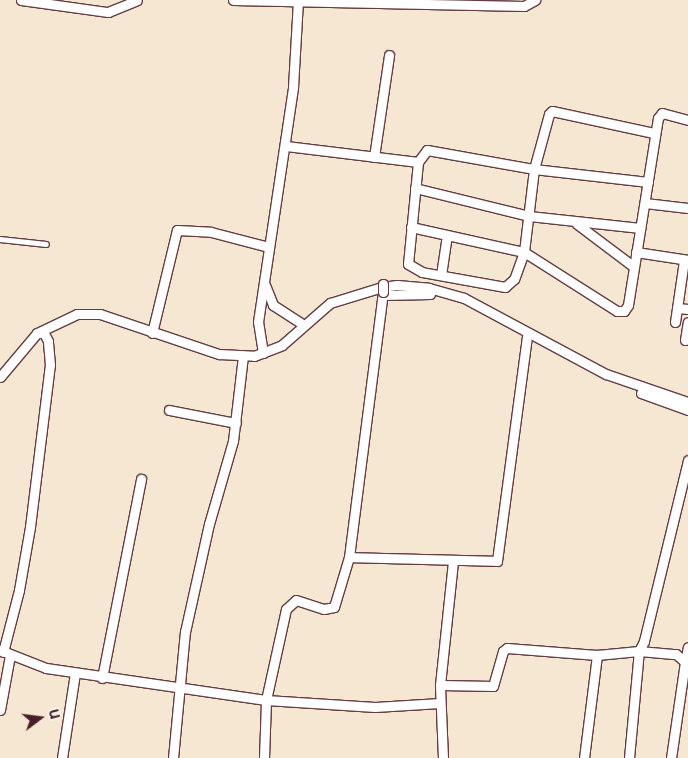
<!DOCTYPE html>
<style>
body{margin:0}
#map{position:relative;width:688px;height:758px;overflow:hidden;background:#f5e7d1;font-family:Mali,sans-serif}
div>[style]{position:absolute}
.roads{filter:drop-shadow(1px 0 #643d44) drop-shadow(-1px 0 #643d44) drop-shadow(0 1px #643d44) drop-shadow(0 -1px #643d44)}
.lane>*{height:4.5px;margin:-2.25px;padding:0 2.25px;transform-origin:2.25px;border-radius:2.25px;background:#fff}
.street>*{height:9px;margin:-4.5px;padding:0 4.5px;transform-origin:4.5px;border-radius:4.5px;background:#fff}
.bridges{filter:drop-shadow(1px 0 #643d44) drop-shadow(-1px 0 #643d44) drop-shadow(0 1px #643d44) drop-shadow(0 -1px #643d44)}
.street-bridge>*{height:9px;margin:-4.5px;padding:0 4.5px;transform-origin:4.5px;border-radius:4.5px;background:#fff}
span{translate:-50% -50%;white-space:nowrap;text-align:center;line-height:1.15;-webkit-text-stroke:4px #f7f3e8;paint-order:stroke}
.north{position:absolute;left:15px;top:693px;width:50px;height:50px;-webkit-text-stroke:4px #f7f3e8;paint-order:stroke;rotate:75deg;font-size:14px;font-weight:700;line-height:20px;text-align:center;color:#4a1f2b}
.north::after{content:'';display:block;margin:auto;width:18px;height:22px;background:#4a1f2b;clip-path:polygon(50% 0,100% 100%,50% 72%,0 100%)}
</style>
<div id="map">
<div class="roads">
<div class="lane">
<div style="left:0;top:239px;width:46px;rotate:6.2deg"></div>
</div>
<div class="street">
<div style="left:21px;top:0;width:88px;rotate:7.9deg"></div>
<div style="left:108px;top:12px;width:31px;rotate:-22deg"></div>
<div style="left:233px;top:0;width:291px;rotate:1.2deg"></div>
<div style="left:524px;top:6px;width:13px;rotate:-29deg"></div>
<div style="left:286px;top:146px;width:133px;rotate:6.9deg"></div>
<div style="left:427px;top:150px;width:109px;rotate:10.1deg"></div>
<div style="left:534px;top:169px;width:84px;rotate:96.9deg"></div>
<div style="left:524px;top:252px;width:29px;rotate:110deg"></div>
<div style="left:514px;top:279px;width:12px;rotate:138deg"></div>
<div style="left:505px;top:287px;width:84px;rotate:-169.8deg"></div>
<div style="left:422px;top:272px;width:16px;rotate:-150deg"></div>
<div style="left:408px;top:264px;width:102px;rotate:-84.4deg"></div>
<div style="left:418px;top:162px;width:15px;rotate:-53deg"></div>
<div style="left:374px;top:157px;width:103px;rotate:-81.6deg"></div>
<div style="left:648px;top:182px;width:115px;rotate:-173.5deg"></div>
<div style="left:534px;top:169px;width:57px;rotate:-74.7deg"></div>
<div style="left:549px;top:114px;width:4px;rotate:-45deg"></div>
<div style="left:552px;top:111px;width:104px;rotate:12.2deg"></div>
<div style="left:415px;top:188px;width:117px;rotate:13.8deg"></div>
<div style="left:529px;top:216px;width:112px;rotate:6.2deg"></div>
<div style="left:645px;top:203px;width:43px;rotate:6.6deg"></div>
<div style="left:577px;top:224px;width:70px;rotate:36.9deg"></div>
<div style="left:411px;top:227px;width:116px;rotate:12.5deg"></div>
<div style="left:524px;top:252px;width:110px;rotate:32.4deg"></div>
<div style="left:617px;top:311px;width:7px"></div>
<div style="left:624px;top:311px;width:7px;rotate:-56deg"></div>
<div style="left:628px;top:305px;width:189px;rotate:-80.9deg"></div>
<div style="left:658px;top:118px;width:6px;rotate:-51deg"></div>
<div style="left:662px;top:113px;width:27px;rotate:15deg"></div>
<div style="left:636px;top:252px;width:53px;rotate:8.7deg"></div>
<div style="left:441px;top:275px;width:40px;rotate:-81.5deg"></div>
<div style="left:265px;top:285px;width:22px;rotate:68deg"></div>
<div style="left:273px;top:305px;width:35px;rotate:33deg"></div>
<div style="left:383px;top:295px;width:47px;rotate:-1.2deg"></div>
<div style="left:677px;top:308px;width:11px;rotate:5deg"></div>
<div style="left:675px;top:322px;width:63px;rotate:-81.7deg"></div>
<div style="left:152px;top:333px;width:106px;rotate:-76.4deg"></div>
<div style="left:177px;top:230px;width:34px;rotate:3deg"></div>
<div style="left:211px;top:232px;width:60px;rotate:14.5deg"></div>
<div style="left:685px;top:340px;width:18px;rotate:-81deg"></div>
<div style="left:263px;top:353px;width:31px;rotate:-99deg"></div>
<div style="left:258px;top:322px;width:238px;rotate:-81.5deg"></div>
<div style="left:293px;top:87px;width:87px;rotate:-86.7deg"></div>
<div style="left:0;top:377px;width:57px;rotate:-49.9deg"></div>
<div style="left:37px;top:333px;width:44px;rotate:-25.4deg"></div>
<div style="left:77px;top:314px;width:23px"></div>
<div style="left:100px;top:314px;width:126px;rotate:18.6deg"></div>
<div style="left:219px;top:354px;width:35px;rotate:3deg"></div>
<div style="left:254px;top:356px;width:30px;rotate:-21deg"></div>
<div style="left:282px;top:345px;width:64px;rotate:-41.2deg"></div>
<div style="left:330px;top:303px;width:54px;rotate:-17.1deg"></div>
<div style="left:382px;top:287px;width:15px;rotate:-8deg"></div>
<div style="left:397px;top:285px;width:32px;rotate:5deg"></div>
<div style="left:429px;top:288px;width:36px;rotate:16deg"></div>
<div style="left:464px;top:298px;width:161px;rotate:28.2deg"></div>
<div style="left:606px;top:374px;width:87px;rotate:18.9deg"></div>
<div style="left:641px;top:393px;width:50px;rotate:19.9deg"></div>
<div style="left:169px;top:410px;width:68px;rotate:11deg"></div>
<div style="left:349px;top:557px;width:148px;rotate:1.5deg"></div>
<div style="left:497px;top:561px;width:227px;rotate:-82.4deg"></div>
<div style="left:0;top:650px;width:49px;rotate:21.4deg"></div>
<div style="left:46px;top:668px;width:222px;rotate:8.3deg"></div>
<div style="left:266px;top:700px;width:109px;rotate:3.7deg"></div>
<div style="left:375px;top:707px;width:65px;rotate:-3.5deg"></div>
<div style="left:3px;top:652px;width:64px;rotate:-75.5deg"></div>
<div style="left:19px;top:590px;width:64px;rotate:-80.1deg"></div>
<div style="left:30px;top:527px;width:163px;rotate:-83deg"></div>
<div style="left:50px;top:365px;width:24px;rotate:-95deg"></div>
<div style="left:48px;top:341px;width:9px;rotate:-117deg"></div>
<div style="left:44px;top:333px;width:7px;rotate:180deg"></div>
<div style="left:685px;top:662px;width:15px;rotate:-79deg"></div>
<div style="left:102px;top:678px;width:203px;rotate:-78.9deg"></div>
<div style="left:440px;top:685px;width:53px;rotate:1.1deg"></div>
<div style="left:493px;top:686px;width:36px;rotate:-74deg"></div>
<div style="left:503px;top:651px;width:5px;rotate:-37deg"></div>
<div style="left:507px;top:648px;width:90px;rotate:4.4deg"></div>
<div style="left:597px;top:655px;width:42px;rotate:-5.4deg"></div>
<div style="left:639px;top:651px;width:11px;rotate:-63deg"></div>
<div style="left:644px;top:641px;width:186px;rotate:-76.3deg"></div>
<div style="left:0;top:710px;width:56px;rotate:-79.7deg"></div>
<div style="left:62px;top:758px;width:86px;rotate:-81.3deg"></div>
<div style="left:173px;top:758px;width:127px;rotate:-84.6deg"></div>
<div style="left:185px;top:632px;width:111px;rotate:-77.5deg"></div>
<div style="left:209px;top:524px;width:86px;rotate:-73.9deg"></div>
<div style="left:233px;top:441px;width:86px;rotate:-83.3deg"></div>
<div style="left:264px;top:758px;width:58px;rotate:-88deg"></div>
<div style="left:266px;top:700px;width:93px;rotate:-77.6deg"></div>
<div style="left:286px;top:609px;width:13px;rotate:-42deg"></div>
<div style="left:296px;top:600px;width:29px;rotate:18deg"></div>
<div style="left:324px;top:609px;width:10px;rotate:-11deg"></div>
<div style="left:334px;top:607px;width:52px;rotate:-73.3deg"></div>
<div style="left:349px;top:557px;width:267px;rotate:-82.7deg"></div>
<div style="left:443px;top:758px;width:73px;rotate:-92.4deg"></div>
<div style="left:440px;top:685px;width:125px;rotate:-84deg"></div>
<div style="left:584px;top:758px;width:104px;rotate:-82.8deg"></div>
<div style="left:629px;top:758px;width:107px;rotate:-84.7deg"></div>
<div style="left:639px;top:651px;width:37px;rotate:5deg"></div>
<div style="left:676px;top:654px;width:12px;rotate:42deg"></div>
<div style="left:685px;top:662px;width:97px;rotate:98.3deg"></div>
</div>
</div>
<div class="bridges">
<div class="street-bridge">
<div style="left:383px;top:292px;width:8px;rotate:-90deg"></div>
</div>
</div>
<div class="north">U</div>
</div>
